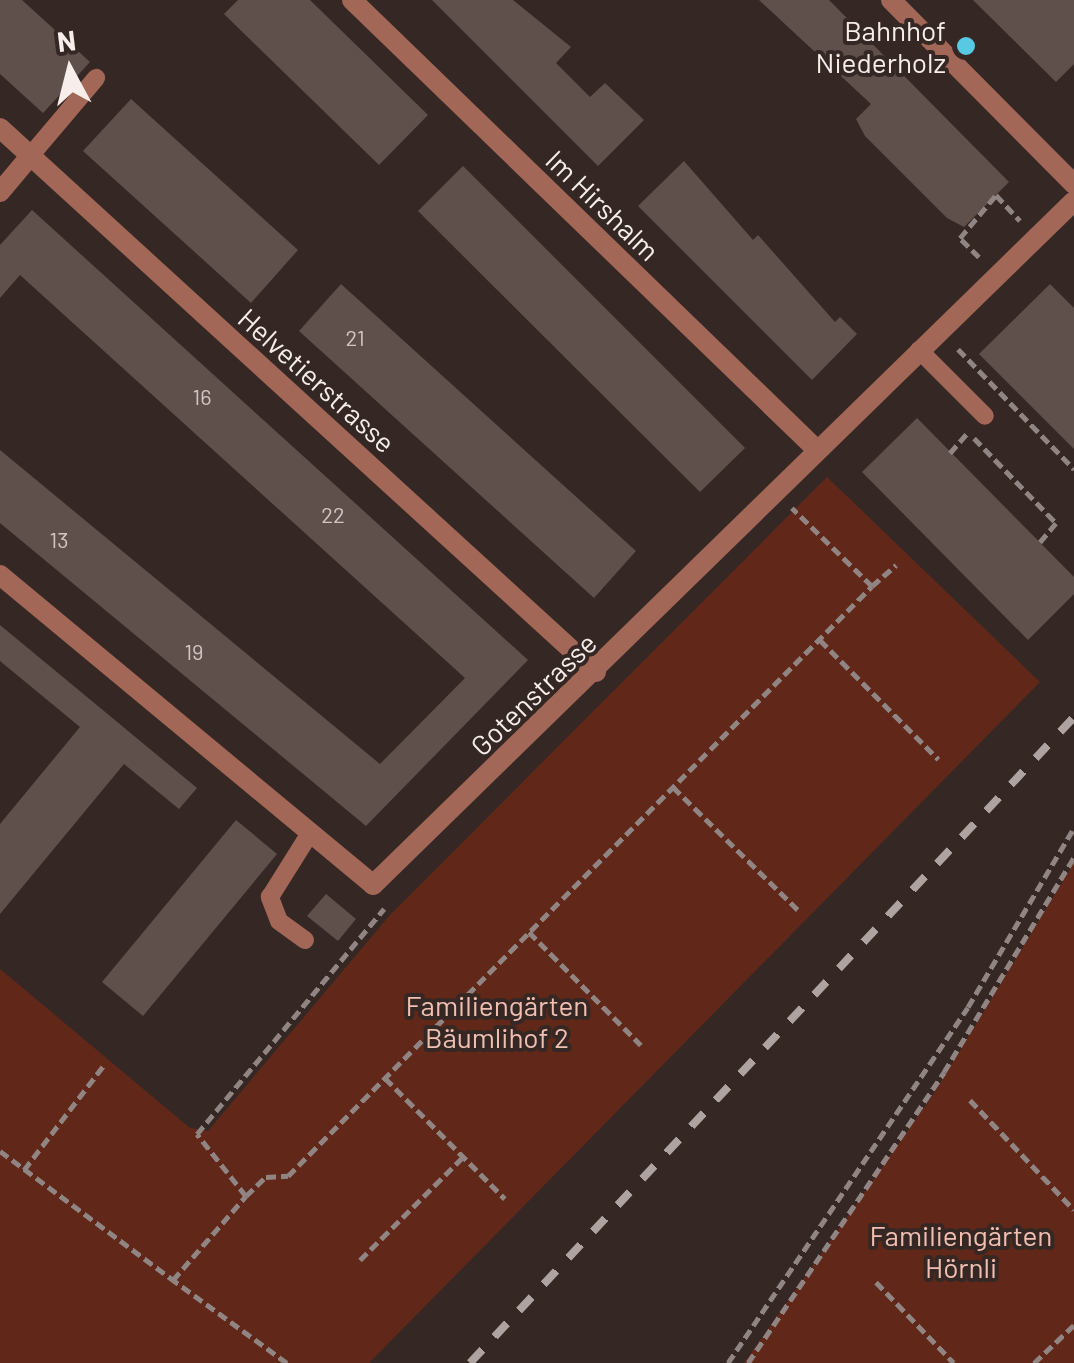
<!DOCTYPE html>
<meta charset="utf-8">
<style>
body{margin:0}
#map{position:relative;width:1074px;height:1363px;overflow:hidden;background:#352824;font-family:Barlow,sans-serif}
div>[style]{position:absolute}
.green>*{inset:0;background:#612819}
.building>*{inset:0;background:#5f504c}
.path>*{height:5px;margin-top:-2.5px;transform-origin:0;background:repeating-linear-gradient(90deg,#908582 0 10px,transparent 0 15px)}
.service>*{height:18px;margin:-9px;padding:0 9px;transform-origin:9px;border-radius:9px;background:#a36757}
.minor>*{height:20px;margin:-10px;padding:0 10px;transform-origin:10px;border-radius:10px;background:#a36757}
.tertiary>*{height:20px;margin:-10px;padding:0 10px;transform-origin:10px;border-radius:10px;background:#a36757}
.rail>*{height:8px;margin-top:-4px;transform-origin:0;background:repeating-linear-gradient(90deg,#aea3a0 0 18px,transparent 0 36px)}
.dots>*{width:28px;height:28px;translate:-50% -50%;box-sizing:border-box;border:5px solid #352824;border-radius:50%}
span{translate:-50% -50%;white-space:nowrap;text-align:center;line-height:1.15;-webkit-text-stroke:8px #352824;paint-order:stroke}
.number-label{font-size:22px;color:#d1c6c4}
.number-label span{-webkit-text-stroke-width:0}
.poi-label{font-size:28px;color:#f7eeec}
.right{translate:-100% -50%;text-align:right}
.street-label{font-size:28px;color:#f7eeec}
.park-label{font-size:28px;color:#f0bfb1}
.north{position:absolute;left:20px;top:20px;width:100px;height:100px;-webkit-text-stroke:8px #352824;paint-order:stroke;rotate:353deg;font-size:28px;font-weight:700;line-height:40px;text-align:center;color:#f7eeec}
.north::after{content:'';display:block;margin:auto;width:35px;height:45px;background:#f7eeec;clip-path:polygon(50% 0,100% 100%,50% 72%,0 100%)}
</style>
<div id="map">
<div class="green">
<div style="clip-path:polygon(827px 477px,1040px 682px,369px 1363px,0 1363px,0 969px,190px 1128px,208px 1131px,389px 916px)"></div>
<div style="clip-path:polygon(1074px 863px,1074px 1363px,744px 1363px,933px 1095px)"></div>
</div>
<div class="building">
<div style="clip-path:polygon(0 0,22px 0,90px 62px,43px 113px,0 74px)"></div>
<div style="clip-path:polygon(238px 0,310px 0,428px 115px,379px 165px,224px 14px)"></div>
<div style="clip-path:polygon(432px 0,513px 0,571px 47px,556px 63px,590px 97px,605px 83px,644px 120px,598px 166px)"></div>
<div style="clip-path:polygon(759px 0,829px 0,1009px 182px,964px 227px,947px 218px,865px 136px,856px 119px,871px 104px)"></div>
<div style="clip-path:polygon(973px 0,1074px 0,1074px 64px,1056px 82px)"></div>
<div style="clip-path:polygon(131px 99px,298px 250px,251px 303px,83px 151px)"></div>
<div style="clip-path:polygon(684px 161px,753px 240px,758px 235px,835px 322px,840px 317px,857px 334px,812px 380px,638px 206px)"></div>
<div style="clip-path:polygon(463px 166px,745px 448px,700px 492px,418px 211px)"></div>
<div style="clip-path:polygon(32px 210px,528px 660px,366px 826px,0 523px,0 450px,380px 764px,465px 678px,20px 275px,0 298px,0 245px)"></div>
<div style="clip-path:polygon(341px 284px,636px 551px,594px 598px,299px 331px)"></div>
<div style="clip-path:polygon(1050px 284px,1074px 308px,1074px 449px,979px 354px)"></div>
<div style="clip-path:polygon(917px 418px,1074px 577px,1074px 594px,1028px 640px,862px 472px)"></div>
<div style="clip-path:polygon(0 625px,197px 788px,179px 809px,124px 764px,0 914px,0 824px,80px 727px,0 661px)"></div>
<div style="clip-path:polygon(236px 820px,277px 854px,143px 1016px,102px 982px)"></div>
<div style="clip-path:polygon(326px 894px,356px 919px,338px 941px,307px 916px)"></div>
</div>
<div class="path">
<div style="left:979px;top:257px;width:27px;rotate:-135deg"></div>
<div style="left:960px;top:238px;width:56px;rotate:-50.1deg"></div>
<div style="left:996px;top:195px;width:35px;rotate:47deg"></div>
<div style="left:958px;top:349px;width:167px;rotate:46deg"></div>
<div style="left:974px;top:438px;width:118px;rotate:46deg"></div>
<div style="left:1056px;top:523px;width:25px;rotate:130deg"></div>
<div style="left:950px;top:453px;width:28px;rotate:-49deg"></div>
<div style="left:872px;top:586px;width:32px;rotate:-41deg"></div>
<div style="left:820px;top:640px;width:168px;rotate:45.2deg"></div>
<div style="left:673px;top:787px;width:175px;rotate:44.5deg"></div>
<div style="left:529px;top:932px;width:159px;rotate:45.3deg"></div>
<div style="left:385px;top:1078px;width:170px;rotate:45.2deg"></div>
<div style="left:970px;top:1100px;width:151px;rotate:46.6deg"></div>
<div style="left:0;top:1151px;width:216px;rotate:36.7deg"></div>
<div style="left:24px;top:1170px;width:132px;rotate:-52.7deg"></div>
<div style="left:246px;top:1196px;width:28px;rotate:-44deg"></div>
<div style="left:266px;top:1177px;width:22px;rotate:-3deg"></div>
<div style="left:288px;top:1176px;width:830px;rotate:-45.29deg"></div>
<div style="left:872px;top:586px;width:112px;rotate:-135.7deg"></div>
<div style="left:360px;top:1260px;width:146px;rotate:-45deg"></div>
<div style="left:876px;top:1282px;width:112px;rotate:46.1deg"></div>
<div style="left:287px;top:1363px;width:141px;rotate:-143.9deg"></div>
<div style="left:173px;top:1280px;width:111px;rotate:-49deg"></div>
<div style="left:246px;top:1196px;width:79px;rotate:-128.3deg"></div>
<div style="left:197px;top:1134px;width:293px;rotate:-50.3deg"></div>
<div style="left:728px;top:1363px;width:429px;rotate:-56deg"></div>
<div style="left:968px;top:1007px;width:208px;rotate:-59.4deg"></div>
<div style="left:748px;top:1363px;width:351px;rotate:-56deg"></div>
<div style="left:944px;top:1072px;width:251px;rotate:-58.8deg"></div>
<div style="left:1034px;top:1363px;width:55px;rotate:-43.5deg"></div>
</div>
<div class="service">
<div style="left:31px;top:155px;width:101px;rotate:-49.8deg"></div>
<div style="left:919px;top:350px;width:93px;rotate:45deg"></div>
<div style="left:305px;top:940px;width:32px;rotate:-144deg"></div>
<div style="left:279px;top:921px;width:26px;rotate:-111deg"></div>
<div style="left:270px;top:897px;width:75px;rotate:-58deg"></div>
</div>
<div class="minor">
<div style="left:352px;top:0;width:647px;rotate:44.06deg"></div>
<div style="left:0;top:128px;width:807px;rotate:42.39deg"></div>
<div style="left:0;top:192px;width:48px;rotate:-50deg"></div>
<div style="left:0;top:575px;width:485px;rotate:39.7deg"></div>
<div style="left:373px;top:885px;width:979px;rotate:-44.3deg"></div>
</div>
<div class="tertiary">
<div style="left:891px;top:0;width:260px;rotate:45.2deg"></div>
</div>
<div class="rail">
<div style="left:470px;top:1363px;width:884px;rotate:-46.92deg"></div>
</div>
<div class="dots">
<div style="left:966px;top:46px;background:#58c9e3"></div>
</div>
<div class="number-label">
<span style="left:355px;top:338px">21</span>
<span style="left:202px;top:397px">16</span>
<span style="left:333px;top:515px">22</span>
<span style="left:59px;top:540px">13</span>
<span style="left:194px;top:652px">19</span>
</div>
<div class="poi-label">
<span class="right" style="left:946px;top:46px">Bahnhof<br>Niederholz</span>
</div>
<div class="street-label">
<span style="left:603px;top:205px;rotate:44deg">Im Hirshalm</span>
<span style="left:317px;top:380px;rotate:42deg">Helvetierstrasse</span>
<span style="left:533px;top:694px;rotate:-44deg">Gotenstrasse</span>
</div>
<div class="park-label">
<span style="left:497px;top:1021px">Familiengärten<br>Bäumlihof 2</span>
<span style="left:961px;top:1251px">Familiengärten<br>Hörnli</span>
</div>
<div class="north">N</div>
</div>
